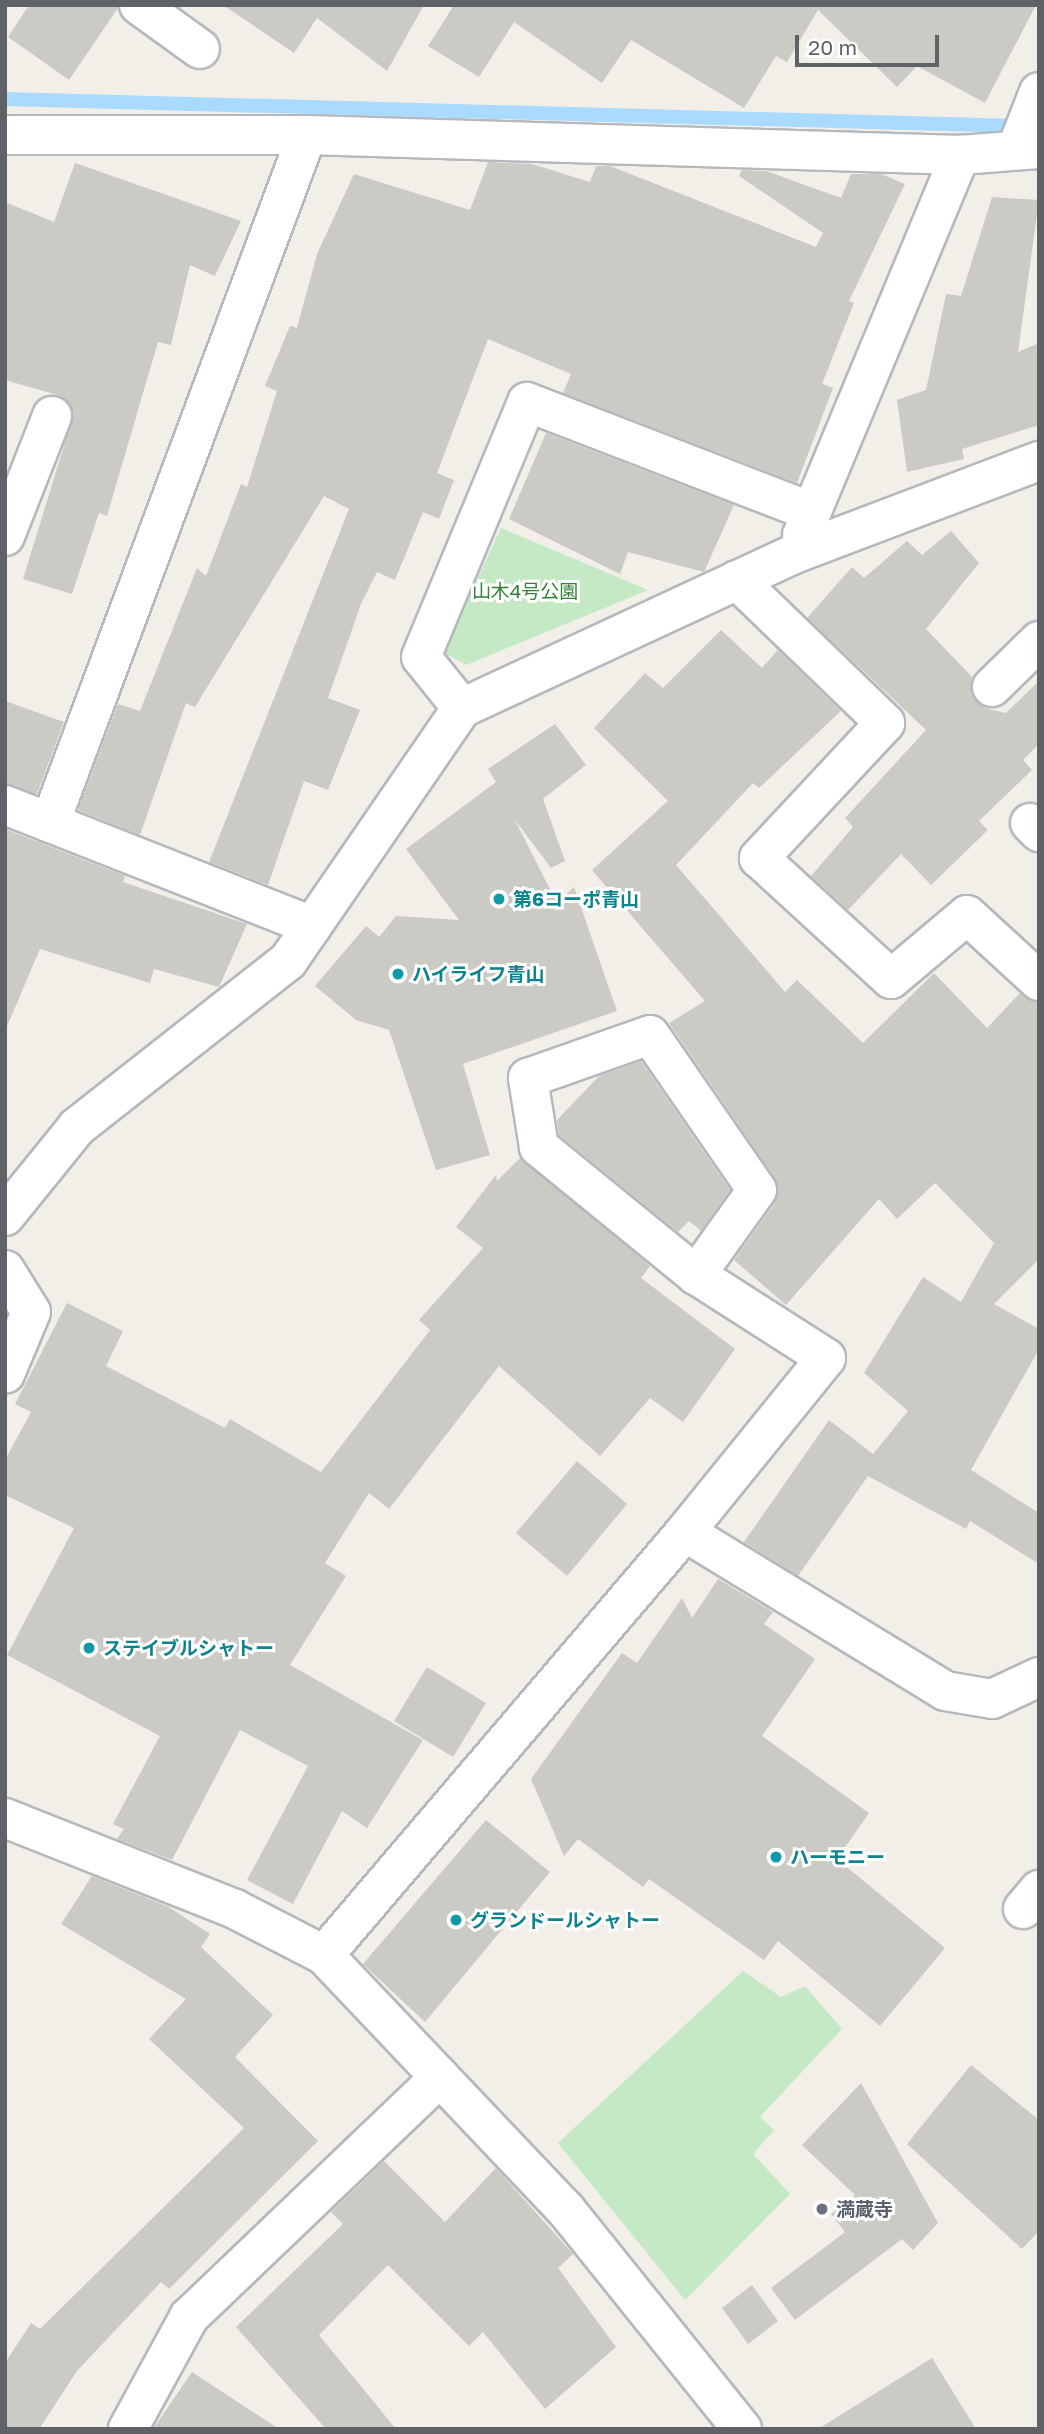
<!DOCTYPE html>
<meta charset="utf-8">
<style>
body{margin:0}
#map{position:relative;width:1044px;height:2434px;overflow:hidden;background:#f1efe8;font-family:"Golos Text","Noto Sans JP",sans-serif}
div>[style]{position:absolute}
.green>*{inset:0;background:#c5e8c5}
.stream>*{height:14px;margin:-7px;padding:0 7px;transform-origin:7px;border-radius:7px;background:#aadaff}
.building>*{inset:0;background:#cccac5}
.roads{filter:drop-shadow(2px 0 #b5b8bc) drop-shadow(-2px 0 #b5b8bc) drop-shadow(0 2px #b5b8bc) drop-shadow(0 -2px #b5b8bc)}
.minor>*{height:38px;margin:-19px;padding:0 19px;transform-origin:19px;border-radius:19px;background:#fff}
.dots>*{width:19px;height:19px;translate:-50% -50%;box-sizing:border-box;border:4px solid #fff;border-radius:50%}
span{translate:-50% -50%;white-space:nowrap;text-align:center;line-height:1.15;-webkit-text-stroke:6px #fff;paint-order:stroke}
.park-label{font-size:19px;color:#348238}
.culture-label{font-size:19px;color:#0d838f;font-weight:700}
.left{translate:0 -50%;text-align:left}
.worship-label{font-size:19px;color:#5b616d;font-weight:700}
.frame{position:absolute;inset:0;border:7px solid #5f6368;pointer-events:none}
.scale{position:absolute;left:795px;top:35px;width:144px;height:32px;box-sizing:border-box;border:4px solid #5f6368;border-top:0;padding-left:9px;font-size:21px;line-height:24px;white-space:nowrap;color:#5f6368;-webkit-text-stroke:5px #fff;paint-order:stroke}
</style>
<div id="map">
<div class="green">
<div style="clip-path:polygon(501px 528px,648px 590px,466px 665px,443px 652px)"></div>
<div style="clip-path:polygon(743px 1971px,781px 1997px,805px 1986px,842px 2029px,760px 2117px,774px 2130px,753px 2154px,790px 2194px,685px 2300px,558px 2143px)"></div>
</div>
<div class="stream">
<div style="left:5px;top:99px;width:1017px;rotate:1.52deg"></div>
</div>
<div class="building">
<div style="clip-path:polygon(29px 5px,118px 5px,118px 8px,69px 80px,8px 37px)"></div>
<div style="clip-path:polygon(223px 5px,424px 5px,387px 71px,317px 18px,294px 53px)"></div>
<div style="clip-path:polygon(454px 5px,1036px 5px,985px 103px,917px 66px,897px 87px,818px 10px,787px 62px,776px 56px,744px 108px,631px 40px,602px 83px,514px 22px,479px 77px,428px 46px)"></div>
<div style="clip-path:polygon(488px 162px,532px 164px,590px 182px,596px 166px,610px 166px,816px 247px,823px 233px,739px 176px,742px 170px,766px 171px,841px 198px,851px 174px,881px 174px,905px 184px,849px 301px,854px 303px,822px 384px,833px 388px,797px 483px,563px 393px,571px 374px,488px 339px,437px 473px,454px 480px,439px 519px,423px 512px,395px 580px,377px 572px,361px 604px,328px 698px,360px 710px,328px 790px,304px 781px,268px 885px,209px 862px,349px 509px,324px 496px,195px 707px,186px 703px,140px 835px,78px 810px,118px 704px,140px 711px,197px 568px,206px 576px,241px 484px,247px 487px,277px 391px,265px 386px,290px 326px,297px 328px,317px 254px,354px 174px,470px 210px)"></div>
<div style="clip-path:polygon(75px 163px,241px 221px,215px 276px,190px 265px,171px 345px,158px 342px,107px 516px,99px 513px,72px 594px,23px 579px,74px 413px,61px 396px,5px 380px,5px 202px,54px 222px)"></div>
<div style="clip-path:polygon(992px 197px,1039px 200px,1018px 352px,1039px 343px,1039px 425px,962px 449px,964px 459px,907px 472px,897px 400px,926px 390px,946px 294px,961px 296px)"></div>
<div style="clip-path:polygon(546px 433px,734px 505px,704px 572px,628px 552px,620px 574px,509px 519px)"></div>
<div style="clip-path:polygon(951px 531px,979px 563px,926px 629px,973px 678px,971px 693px,985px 708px,1006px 713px,1039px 681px,1039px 744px,1023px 760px,1032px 770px,979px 821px,988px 830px,931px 885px,901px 854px,848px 910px,811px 876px,853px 827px,845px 818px,926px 730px,807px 618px,852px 567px,864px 578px,907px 541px,922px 555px)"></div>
<div style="clip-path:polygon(721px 630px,762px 668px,778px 650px,841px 711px,759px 788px,753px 783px,676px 865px,785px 992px,797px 980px,863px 1043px,934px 973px,987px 1028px,1020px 993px,1039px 1002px,1039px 1259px,994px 1304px,1039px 1329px,1039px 1349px,971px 1470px,1039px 1513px,1039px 1564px,970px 1521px,966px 1529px,868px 1476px,798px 1576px,744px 1542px,829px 1420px,873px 1454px,908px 1411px,864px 1373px,923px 1277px,961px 1302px,994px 1243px,935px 1183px,897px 1219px,879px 1199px,786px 1305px,734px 1260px,775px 1203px,775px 1178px,669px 1023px,705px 1001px,592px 870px,668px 801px,594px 728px,645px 673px,663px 688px)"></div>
<div style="clip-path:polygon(5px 701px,64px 722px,37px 794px,5px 784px)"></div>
<div style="clip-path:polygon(555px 724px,586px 765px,543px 799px,565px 861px,551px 868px,515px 820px,557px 903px,574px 887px,617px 1011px,463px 1064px,490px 1155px,436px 1170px,389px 1030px,356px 1020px,315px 986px,366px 926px,379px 937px,396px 916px,459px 920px,406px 849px,496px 782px,488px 769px)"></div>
<div style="clip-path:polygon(5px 829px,125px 876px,123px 882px,247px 924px,219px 987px,154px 969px,150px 983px,40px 949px,5px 1031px)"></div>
<div style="clip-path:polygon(641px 1061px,730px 1190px,701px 1231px,689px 1221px,678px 1232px,559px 1135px,557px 1120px,599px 1076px)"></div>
<div style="clip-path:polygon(521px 1157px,650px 1266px,641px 1278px,735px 1349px,683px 1422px,650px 1398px,600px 1456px,499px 1366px,389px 1509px,369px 1493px,325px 1563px,346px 1576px,290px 1665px,423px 1740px,367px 1828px,342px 1811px,293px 1904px,247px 1880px,308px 1766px,240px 1730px,172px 1860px,117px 1839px,124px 1829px,113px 1824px,160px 1736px,7px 1655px,74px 1528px,5px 1495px,5px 1460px,31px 1412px,15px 1404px,67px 1303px,123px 1331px,106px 1366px,225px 1428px,230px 1419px,321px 1472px,430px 1330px,419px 1320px,483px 1248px,456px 1227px,496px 1175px,497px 1181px)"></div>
<div style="clip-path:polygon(577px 1461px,627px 1504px,567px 1576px,516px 1533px)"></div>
<div style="clip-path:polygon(718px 1579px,773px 1612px,764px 1624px,815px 1659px,762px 1736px,869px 1813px,837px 1859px,945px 1948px,880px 2026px,778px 1941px,764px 1960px,649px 1879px,643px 1887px,578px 1839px,564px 1856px,531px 1779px,622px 1653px,637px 1663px,682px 1598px,692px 1618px)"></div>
<div style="clip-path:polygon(427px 1667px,486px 1703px,453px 1757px,394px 1721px)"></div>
<div style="clip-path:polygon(486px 1820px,550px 1872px,425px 2022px,363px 1964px)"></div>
<div style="clip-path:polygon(92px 1876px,167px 1906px,210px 1934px,201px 1947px,273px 2015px,235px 2057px,318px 2141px,169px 2289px,161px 2282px,77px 2371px,39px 2429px,5px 2429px,5px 2363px,31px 2323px,40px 2329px,244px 2128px,149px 2039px,186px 1999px,61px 1924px)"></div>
<div style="clip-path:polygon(971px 2065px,1039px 2120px,1039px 2231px,1022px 2249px,907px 2144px)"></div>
<div style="clip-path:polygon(861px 2083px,938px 2223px,913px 2250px,902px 2239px,795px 2320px,771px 2288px,845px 2232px,831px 2214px,855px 2195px,802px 2145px)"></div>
<div style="clip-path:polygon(384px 2161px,445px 2222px,496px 2168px,573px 2254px,558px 2268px,616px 2347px,545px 2409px,483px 2332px,469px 2346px,388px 2265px,319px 2335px,396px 2429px,326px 2429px,236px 2327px,343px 2224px,331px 2212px)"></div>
<div style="clip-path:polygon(752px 2285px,778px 2321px,748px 2344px,722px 2308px)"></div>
<div style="clip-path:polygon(932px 2358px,976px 2429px,818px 2429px)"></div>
<div style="clip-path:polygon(192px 2372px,279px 2429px,153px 2429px)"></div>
</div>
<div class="roads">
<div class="minor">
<div style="left:139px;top:5px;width:75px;rotate:35.8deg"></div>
<div style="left:5px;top:135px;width:302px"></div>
<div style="left:307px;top:135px;width:653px;rotate:1.75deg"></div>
<div style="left:960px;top:155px;width:79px;rotate:-4.3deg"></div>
<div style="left:1017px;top:148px;width:60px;rotate:-68.6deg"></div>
<div style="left:802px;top:535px;width:412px;rotate:-67.4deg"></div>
<div style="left:5px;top:536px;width:129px;rotate:-68.6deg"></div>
<div style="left:737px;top:580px;width:206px;rotate:44deg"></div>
<div style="left:885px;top:723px;width:185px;rotate:133deg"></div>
<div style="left:759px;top:858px;width:179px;rotate:42.5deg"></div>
<div style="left:891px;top:979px;width:99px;rotate:-40.1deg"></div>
<div style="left:967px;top:915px;width:98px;rotate:42.5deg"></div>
<div style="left:992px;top:687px;width:66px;rotate:-44.4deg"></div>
<div style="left:462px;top:708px;width:65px;rotate:-128.8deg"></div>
<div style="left:421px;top:657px;width:276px;rotate:-67.4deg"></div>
<div style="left:527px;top:402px;width:305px;rotate:21.1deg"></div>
<div style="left:5px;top:805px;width:330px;rotate:21.5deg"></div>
<div style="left:50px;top:823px;width:734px;rotate:-69.52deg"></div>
<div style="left:1030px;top:823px;width:13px;rotate:45deg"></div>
<div style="left:5px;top:1216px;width:114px;rotate:-51deg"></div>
<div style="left:77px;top:1127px;width:268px;rotate:-38.2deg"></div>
<div style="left:288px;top:961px;width:307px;rotate:-55.5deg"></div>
<div style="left:462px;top:708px;width:366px;rotate:-24.9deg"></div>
<div style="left:794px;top:554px;width:262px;rotate:-20.8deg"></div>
<div style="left:5px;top:1270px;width:49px;rotate:58.2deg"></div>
<div style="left:31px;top:1312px;width:67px;rotate:112.8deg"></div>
<div style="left:685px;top:1532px;width:224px;rotate:-51deg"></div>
<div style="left:826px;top:1358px;width:154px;rotate:-147.4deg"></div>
<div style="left:696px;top:1275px;width:203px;rotate:-140.8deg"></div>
<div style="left:539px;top:1147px;width:70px;rotate:-99.1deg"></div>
<div style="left:528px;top:1078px;width:129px;rotate:-19.4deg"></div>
<div style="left:650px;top:1035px;width:188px;rotate:55.4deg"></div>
<div style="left:757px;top:1190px;width:105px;rotate:125.7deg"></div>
<div style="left:5px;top:1818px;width:247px;rotate:21.6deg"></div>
<div style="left:235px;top:1909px;width:100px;rotate:27.3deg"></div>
<div style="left:324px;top:1955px;width:556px;rotate:-49.52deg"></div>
<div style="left:685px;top:1532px;width:305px;rotate:31.4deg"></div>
<div style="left:945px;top:1691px;width:48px;rotate:9.7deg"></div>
<div style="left:992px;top:1699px;width:52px;rotate:-25.1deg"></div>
<div style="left:1023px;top:1909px;width:25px;rotate:-50deg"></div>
<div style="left:324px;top:1955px;width:352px;rotate:46.5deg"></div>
<div style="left:566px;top:2210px;width:281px;rotate:51.2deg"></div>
<div style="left:128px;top:2429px;width:128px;rotate:-61.4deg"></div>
<div style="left:189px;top:2317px;width:347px;rotate:-43.7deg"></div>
</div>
</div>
<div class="dots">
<div style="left:499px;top:899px;background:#0f9aa8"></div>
<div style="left:398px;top:974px;background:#0f9aa8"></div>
<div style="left:89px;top:1648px;background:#0f9aa8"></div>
<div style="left:776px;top:1857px;background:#0f9aa8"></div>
<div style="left:456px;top:1920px;background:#0f9aa8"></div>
<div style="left:822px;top:2209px;background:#6b7280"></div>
</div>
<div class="park-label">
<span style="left:525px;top:591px">山木4号公園</span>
</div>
<div class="culture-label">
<span class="left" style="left:513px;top:899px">第6コーポ青山</span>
<span class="left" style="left:412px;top:974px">ハイライフ青山</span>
<span class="left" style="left:103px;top:1648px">ステイブルシャトー</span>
<span class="left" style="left:790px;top:1857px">ハーモニー</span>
<span class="left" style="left:470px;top:1920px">グランドールシャトー</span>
</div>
<div class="worship-label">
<span class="left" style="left:836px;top:2209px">満蔵寺</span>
</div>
<div class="frame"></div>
<div class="scale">20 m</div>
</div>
